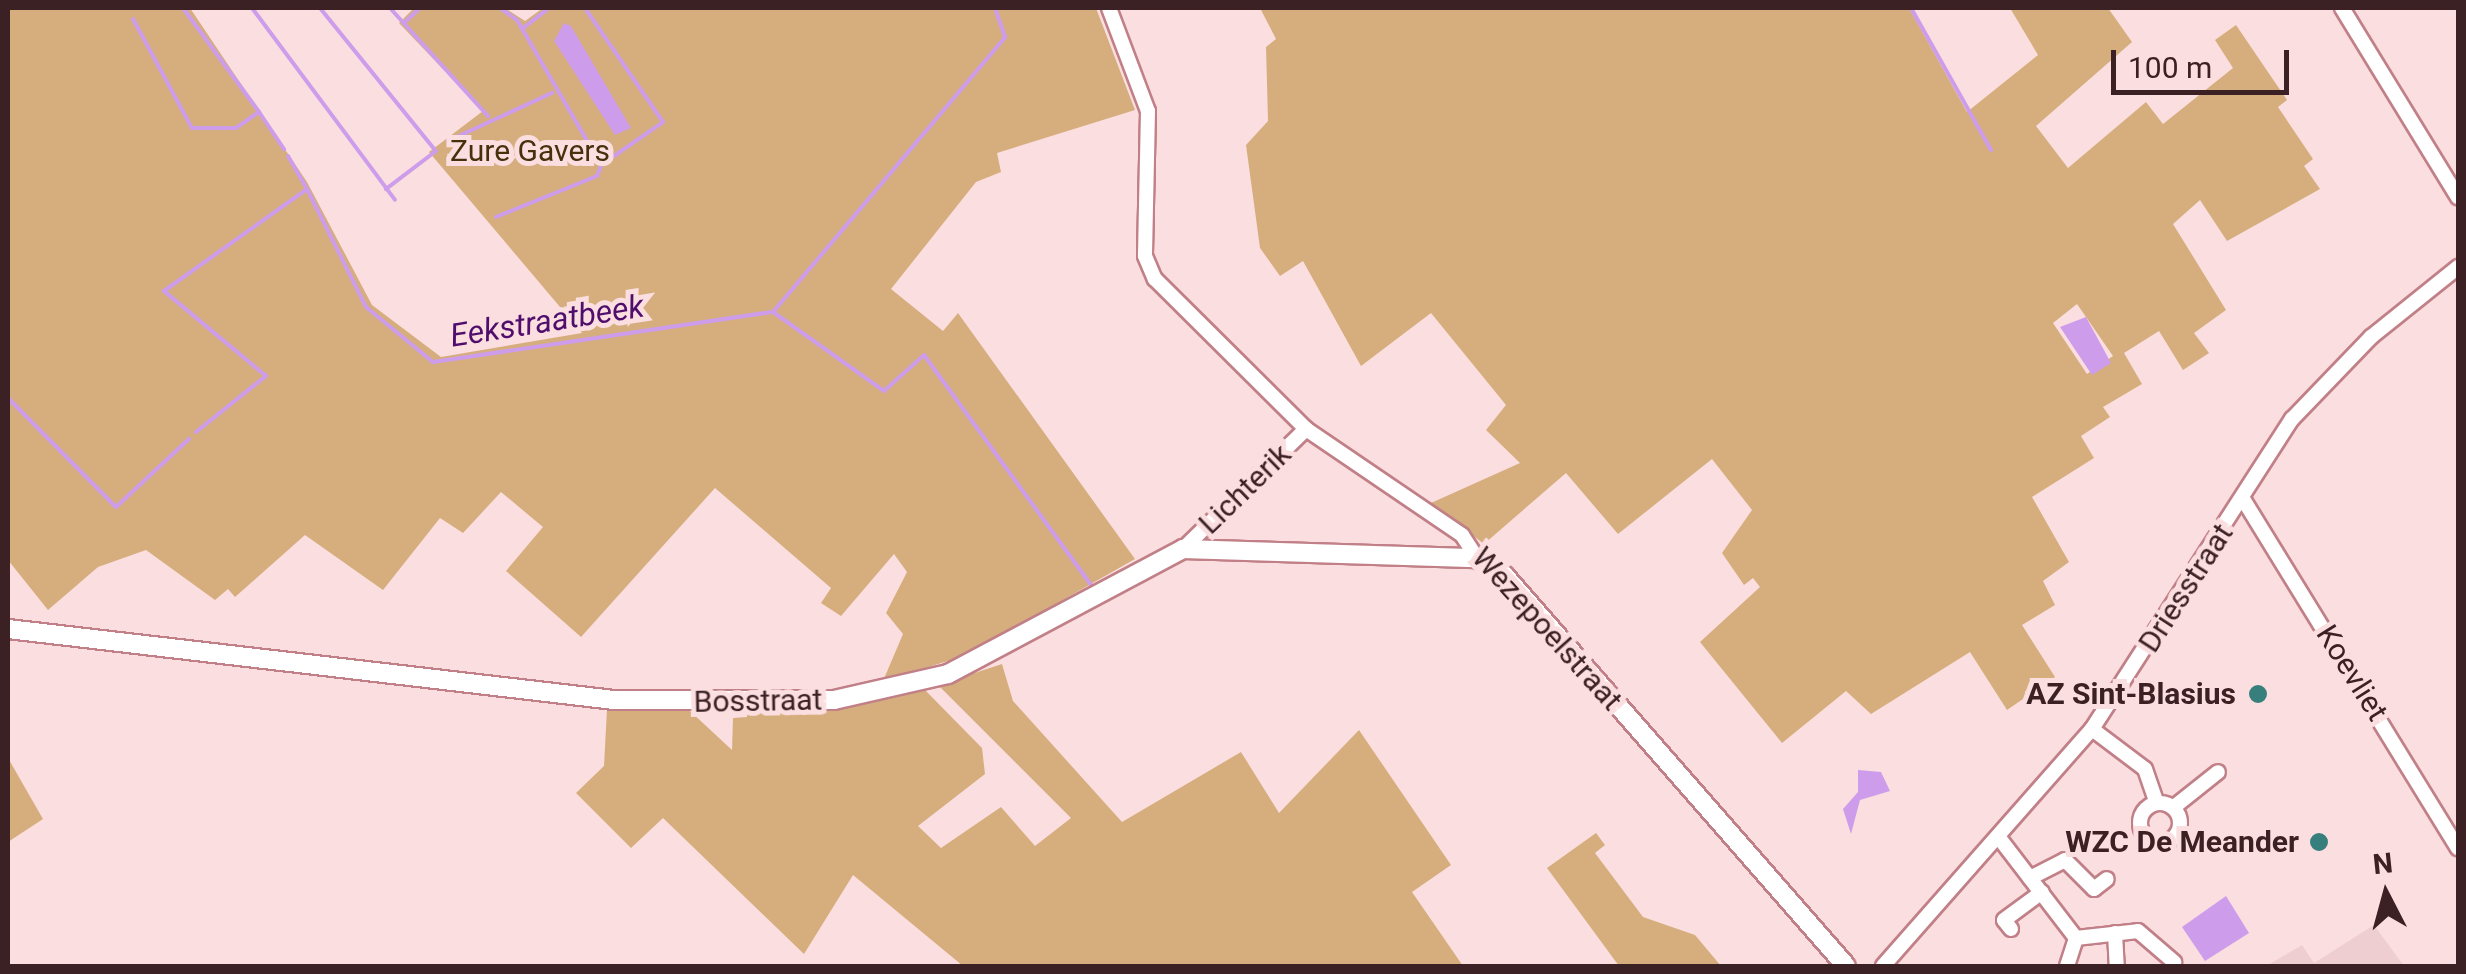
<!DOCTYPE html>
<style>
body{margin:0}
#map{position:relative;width:2466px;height:974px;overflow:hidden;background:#fbdee0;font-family:Roboto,sans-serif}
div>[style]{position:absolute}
.built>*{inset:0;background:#efced1}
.green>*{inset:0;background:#d6ae7d}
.water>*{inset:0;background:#cd9deb}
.stream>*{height:4px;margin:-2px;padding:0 2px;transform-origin:2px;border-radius:2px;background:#cd9deb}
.roads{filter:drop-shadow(2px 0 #c18087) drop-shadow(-2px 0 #c18087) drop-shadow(0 2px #c18087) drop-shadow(0 -2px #c18087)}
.minor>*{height:14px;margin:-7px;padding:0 7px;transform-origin:7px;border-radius:7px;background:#fff}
.minor>.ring{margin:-7px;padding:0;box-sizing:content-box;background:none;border:14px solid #fff;border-radius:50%}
.tertiary>*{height:18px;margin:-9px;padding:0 9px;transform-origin:9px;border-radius:9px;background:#fff}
.dots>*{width:28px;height:28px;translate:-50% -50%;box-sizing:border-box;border:5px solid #fbdee0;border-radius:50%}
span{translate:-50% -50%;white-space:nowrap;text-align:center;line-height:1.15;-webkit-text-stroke:10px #fbdee0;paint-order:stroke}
.park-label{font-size:30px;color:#49300d}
.street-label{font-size:30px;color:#3b2124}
.poi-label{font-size:30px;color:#3b2124;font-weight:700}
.right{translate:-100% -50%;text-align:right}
.water-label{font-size:32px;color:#4f0e6c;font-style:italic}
.frame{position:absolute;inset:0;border:10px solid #3b2124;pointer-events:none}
.north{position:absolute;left:2336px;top:844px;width:100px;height:100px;-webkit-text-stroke:8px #fbdee0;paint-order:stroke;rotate:354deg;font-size:28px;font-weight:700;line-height:40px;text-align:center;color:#3b2124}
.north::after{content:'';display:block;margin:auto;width:35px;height:45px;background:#3b2124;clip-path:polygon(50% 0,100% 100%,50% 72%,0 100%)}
.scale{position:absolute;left:2111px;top:50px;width:178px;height:45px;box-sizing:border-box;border:5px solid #3b2124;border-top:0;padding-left:12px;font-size:30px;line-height:35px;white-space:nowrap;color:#3b2124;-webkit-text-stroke:8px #fbdee0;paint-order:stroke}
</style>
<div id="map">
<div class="built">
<div style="clip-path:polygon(2374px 925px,2404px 966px,2266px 966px,2302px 945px,2314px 963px)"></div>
</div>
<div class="green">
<div style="clip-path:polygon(8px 8px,190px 8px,307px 182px,372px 305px,441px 357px,582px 333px,429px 152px,483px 111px,399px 23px,414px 8px,505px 8px,525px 21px,543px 8px,1096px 8px,1135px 110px,997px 153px,1001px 172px,976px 182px,891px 289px,943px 331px,958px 313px,1135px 559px,964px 656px,883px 681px,903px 634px,886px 613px,907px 572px,894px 554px,841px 616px,821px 603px,831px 588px,715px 488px,581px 637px,506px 571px,543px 527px,501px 492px,463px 533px,440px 518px,383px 590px,305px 535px,235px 597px,228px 589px,215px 600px,146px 550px,98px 567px,48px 610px,8px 560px)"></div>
<div style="clip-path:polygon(evenodd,1260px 8px,1909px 8px,1967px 112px,2038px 55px,2010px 8px,2108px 8px,2132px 42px,2036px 126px,2068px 168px,2146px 102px,2163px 124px,2233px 68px,2215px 40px,2236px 25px,2287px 100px,2278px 107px,2313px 159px,2304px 166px,2320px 189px,2227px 241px,2200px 200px,2173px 224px,2226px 310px,2194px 333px,2209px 353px,2183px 370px,2159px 331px,2124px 353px,2142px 384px,2103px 407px,2110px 417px,2081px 436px,2094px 458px,2032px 497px,2069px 562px,2043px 581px,2055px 605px,2022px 625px,2055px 677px,2007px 710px,1970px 652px,1871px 714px,1846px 691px,1782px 743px,1700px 642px,1760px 587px,1753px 578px,1744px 585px,1722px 553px,1752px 510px,1712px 459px,1618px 534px,1566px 473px,1484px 544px,1431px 503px,1520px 463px,1486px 430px,1506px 405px,1431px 313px,1361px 366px,1303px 261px,1280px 276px,1260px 248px,1246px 145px,1268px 121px,1266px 47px,1276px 39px,1260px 8px,2077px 304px,2113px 356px,2087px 374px,2053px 323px,2077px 304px)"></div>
<div style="clip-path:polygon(1002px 664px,1013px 701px,1122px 822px,1241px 752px,1279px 813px,1359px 730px,1451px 865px,1412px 892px,1463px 966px,963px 966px,853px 875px,804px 954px,663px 818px,631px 848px,576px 793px,604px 766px,607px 709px,690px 711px,732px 750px,733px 718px,747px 717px,748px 706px,841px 708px,924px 689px,982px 748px,985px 774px,918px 826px,941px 848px,1001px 807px,1035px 846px,1071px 818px,938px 685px)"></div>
<div style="clip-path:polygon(8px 758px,43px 819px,8px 842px)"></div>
<div style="clip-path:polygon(1596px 833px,1605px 845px,1595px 853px,1643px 917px,1695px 935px,1721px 966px,1619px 966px,1547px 868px)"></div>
</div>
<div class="water">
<div style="clip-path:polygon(564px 23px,571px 26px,631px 128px,615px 135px,554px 41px)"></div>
<div style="clip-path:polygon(2086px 317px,2111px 363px,2092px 375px,2060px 327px)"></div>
<div style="clip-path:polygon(1858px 770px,1881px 772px,1890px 791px,1860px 800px,1851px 834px,1843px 809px,1858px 792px)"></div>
<div style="clip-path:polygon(2226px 896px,2249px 933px,2205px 961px,2182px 927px)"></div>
</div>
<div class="stream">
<div style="left:183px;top:8px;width:129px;rotate:53.8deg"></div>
<div style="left:252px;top:8px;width:239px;rotate:53.3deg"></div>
<div style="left:320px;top:8px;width:184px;rotate:51deg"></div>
<div style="left:436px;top:151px;width:63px;rotate:142.8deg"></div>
<div style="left:390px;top:8px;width:146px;rotate:47.8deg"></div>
<div style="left:500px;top:8px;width:21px;rotate:35deg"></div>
<div style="left:517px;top:20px;width:168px;rotate:59.9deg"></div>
<div style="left:601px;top:165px;width:75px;rotate:-34.7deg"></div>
<div style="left:663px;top:122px;width:138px;rotate:-124.4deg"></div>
<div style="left:1911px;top:8px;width:163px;rotate:60.6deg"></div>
<div style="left:133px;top:19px;width:124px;rotate:61.6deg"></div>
<div style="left:192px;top:128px;width:44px"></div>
<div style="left:236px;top:128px;width:28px;rotate:-35deg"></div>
<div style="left:259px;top:112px;width:45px;rotate:56deg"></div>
<div style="left:405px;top:22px;width:21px;rotate:-43deg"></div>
<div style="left:522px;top:29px;width:34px;rotate:-38deg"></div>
<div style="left:448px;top:141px;width:115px;rotate:-24.8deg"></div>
<div style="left:288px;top:156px;width:36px;rotate:60deg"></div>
<div style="left:496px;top:217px;width:109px;rotate:-22.1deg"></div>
<div style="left:597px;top:176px;width:11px;rotate:-68deg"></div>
<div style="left:773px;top:312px;width:136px;rotate:35.4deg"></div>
<div style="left:884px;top:391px;width:54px;rotate:-42deg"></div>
<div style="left:924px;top:355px;width:288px;rotate:54deg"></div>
<div style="left:8px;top:398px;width:153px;rotate:45.3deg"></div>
<div style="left:116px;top:507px;width:100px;rotate:-43deg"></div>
<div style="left:196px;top:432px;width:90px;rotate:-38.7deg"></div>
<div style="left:266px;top:376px;width:133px;rotate:-140.2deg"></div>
<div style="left:164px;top:291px;width:176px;rotate:-35.5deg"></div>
<div style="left:307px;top:189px;width:132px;rotate:63.4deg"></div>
<div style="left:366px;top:307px;width:87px;rotate:39.4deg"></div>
<div style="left:433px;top:362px;width:344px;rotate:-8.4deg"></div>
<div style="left:773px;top:312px;width:360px;rotate:-49.8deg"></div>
<div style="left:1005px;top:37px;width:31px;rotate:-109deg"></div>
</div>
<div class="roads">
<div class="minor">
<div style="left:1109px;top:8px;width:110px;rotate:69.3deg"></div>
<div style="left:1148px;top:111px;width:145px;rotate:91.2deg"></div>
<div style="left:1145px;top:256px;width:25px;rotate:67deg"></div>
<div style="left:1155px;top:279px;width:213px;rotate:44.8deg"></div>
<div style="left:1306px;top:429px;width:189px;rotate:34.2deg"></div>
<div style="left:1462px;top:535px;width:27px;rotate:57deg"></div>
<div style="left:2342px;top:8px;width:222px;rotate:58.5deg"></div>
<div style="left:2243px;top:499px;width:410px;rotate:58.4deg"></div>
<div style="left:1183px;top:549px;width:172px;rotate:-44.3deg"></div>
<div style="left:2092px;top:729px;width:66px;rotate:37deg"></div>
<div style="left:2145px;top:769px;width:36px;rotate:71deg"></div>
<div class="ring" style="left:2140px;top:803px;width:26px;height:26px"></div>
<div style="left:2174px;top:807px;width:56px;rotate:-38.5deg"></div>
<div style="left:2000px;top:839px;width:125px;rotate:52.5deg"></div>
<div style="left:2030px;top:878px;width:39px;rotate:-27deg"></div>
<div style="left:2065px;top:860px;width:41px;rotate:45deg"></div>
<div style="left:2094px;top:889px;width:16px;rotate:-38deg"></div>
<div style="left:2011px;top:929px;width:11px;rotate:-128deg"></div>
<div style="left:2004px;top:920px;width:47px;rotate:-36.4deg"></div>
<div style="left:2115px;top:933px;width:33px;rotate:87deg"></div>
<div style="left:1883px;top:966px;width:316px;rotate:-48.6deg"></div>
<div style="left:2092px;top:729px;width:369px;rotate:-57.2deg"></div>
<div style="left:2292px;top:419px;width:114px;rotate:-46.1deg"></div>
<div style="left:2371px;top:337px;width:112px;rotate:-38.8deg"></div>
<div style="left:2067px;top:966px;width:29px;rotate:-72deg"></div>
<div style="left:2076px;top:938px;width:62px;rotate:-6.4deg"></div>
<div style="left:2138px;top:931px;width:48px;rotate:40.7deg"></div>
</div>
<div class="tertiary">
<div style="left:8px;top:629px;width:610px;rotate:6.68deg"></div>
<div style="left:614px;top:700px;width:220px"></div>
<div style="left:834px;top:700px;width:117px;rotate:-12.8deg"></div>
<div style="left:948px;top:674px;width:266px;rotate:-28deg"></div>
<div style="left:1183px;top:549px;width:294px;rotate:1.8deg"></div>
<div style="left:1477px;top:558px;width:32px;rotate:32deg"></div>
<div style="left:1504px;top:575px;width:519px;rotate:48.82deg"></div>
</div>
</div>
<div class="dots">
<div style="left:2258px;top:694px;background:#377f7c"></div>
<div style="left:2319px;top:842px;background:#377f7c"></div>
</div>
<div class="park-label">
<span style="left:530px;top:151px">Zure Gavers</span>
</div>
<div class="street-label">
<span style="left:1245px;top:489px;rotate:-44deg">Lichterik</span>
<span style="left:2186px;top:588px;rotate:-57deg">Driesstraat</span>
<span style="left:1547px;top:629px;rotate:48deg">Wezepoelstraat</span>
<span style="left:2352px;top:673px;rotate:58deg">Koevliet</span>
<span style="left:758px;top:701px;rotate:-1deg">Bosstraat</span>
</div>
<div class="poi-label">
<span class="right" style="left:2236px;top:694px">AZ Sint-Blasius</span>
<span class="right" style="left:2299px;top:842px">WZC De Meander</span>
</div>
<div class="water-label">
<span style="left:547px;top:321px;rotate:-9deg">Eekstraatbeek</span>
</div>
<div class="frame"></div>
<div class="north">N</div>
<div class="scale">100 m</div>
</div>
